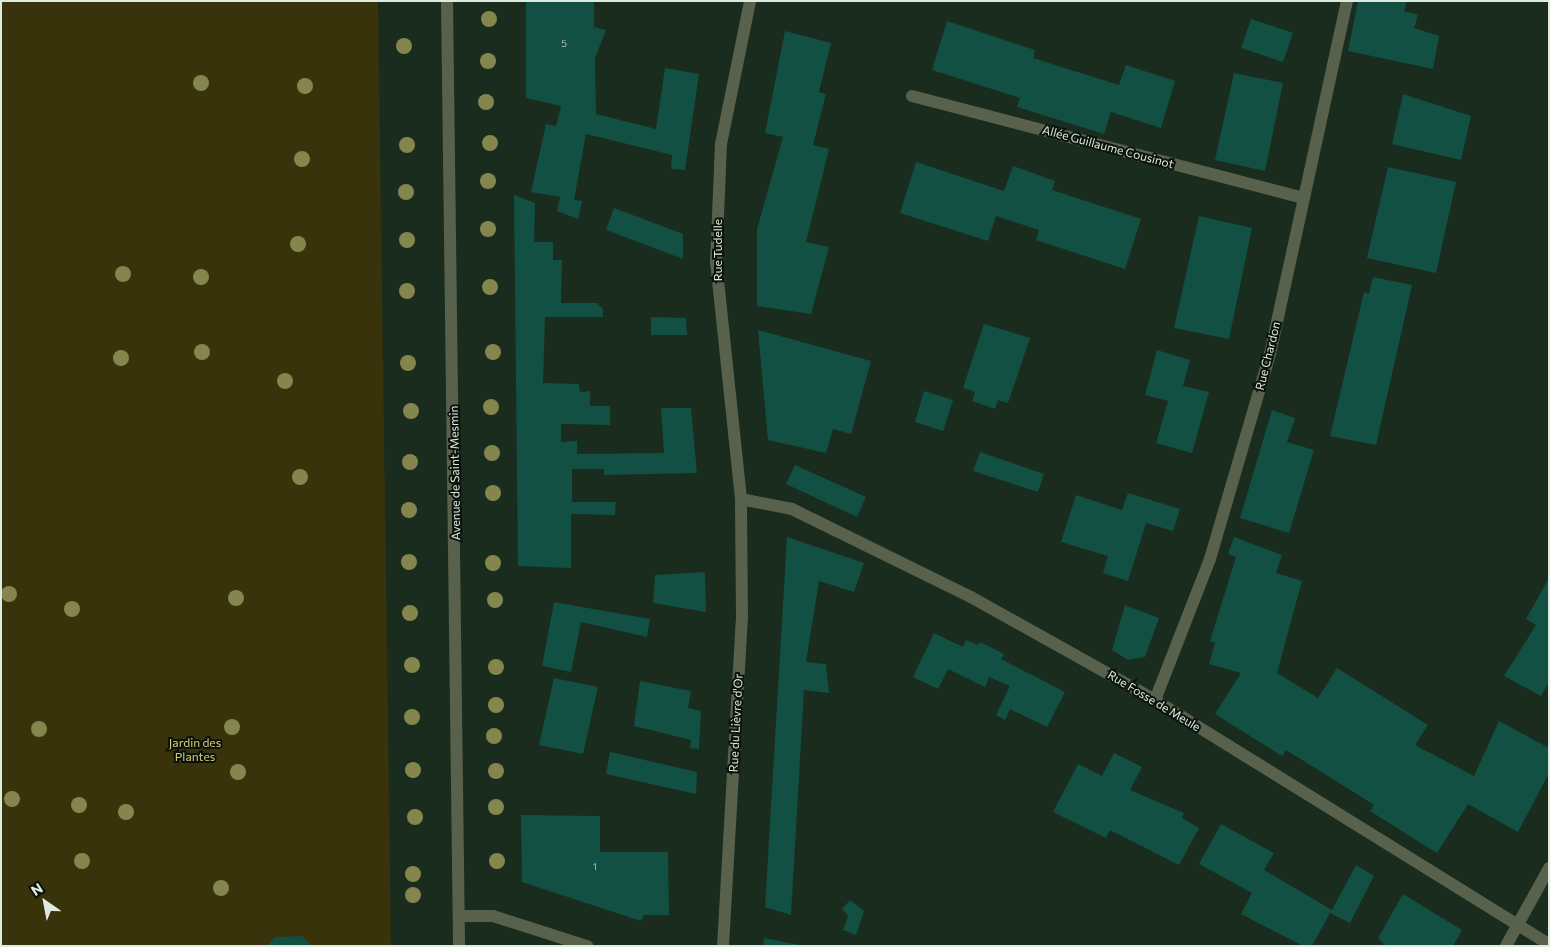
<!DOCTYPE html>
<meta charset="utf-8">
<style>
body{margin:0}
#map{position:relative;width:1550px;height:947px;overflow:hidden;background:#192c1e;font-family:Commissioner,sans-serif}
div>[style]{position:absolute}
.green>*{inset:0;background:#39330b}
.building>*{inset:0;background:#115043}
.minor>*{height:12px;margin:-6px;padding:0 6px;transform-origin:6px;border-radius:6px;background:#58614b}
.tertiary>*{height:12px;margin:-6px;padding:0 6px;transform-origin:6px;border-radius:6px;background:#58614b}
.trees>*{width:16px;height:16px;margin:-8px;border-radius:50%;background:#85864e}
span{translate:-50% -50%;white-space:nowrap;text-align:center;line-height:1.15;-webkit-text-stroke:4px #0a120c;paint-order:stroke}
.number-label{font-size:10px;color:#acc4ba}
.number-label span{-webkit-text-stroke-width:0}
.street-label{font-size:12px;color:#dfeae1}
.park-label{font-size:12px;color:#ddcf76}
.frame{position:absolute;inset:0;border:2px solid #dfeae1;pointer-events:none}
.north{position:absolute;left:20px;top:877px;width:50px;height:50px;-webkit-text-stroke:4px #0a120c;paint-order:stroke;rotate:327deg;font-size:14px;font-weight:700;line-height:20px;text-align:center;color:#dfeae1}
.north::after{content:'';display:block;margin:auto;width:18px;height:22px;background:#dfeae1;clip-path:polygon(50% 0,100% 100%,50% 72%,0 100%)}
</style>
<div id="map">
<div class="green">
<div style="clip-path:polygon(1px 1px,378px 1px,391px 946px,1px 946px)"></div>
</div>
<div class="building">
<div style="clip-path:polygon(526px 1px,594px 1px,594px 27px,606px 30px,595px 58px,596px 114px,656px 129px,665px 68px,699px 74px,685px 170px,671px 169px,672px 155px,586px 134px,574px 200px,582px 201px,578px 219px,557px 211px,560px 197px,531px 192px,546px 124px,556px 126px,561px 106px,526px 98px)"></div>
<div style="clip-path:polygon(1358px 1px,1407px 1px,1404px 11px,1418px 15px,1414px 28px,1439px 36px,1433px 69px,1348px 51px)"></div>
<div style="clip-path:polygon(1251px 19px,1293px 33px,1283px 62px,1241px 48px)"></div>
<div style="clip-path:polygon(947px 21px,1035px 50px,1033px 58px,1119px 85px,1126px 65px,1175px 81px,1161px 128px,1111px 112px,1104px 134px,1017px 107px,1020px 98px,932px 70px)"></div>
<div style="clip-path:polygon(785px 31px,831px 43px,819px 92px,826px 94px,813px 145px,829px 149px,806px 242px,829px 247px,811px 314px,757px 306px,757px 229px,783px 137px,765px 133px)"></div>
<div style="clip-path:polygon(1234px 73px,1283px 83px,1265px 171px,1215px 160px)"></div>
<div style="clip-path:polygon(1403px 94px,1471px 116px,1461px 160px,1392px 144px)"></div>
<div style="clip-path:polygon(916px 162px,1004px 191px,1013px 166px,1055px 181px,1052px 190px,1141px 219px,1125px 269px,1036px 240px,1039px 230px,996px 216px,988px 241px,900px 213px)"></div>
<div style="clip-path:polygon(1388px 167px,1456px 182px,1436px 273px,1367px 258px)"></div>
<div style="clip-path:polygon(514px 195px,535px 203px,534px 242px,553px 242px,553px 260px,562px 260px,561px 303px,597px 303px,603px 309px,603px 317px,545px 317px,543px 383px,579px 384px,580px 392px,590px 391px,590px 406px,610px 406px,610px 425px,561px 424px,561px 442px,577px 441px,577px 454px,664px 453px,661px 408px,691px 408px,697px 473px,604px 475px,604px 469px,572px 469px,572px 502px,616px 502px,615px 515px,571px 514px,571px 568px,518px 566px)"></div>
<div style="clip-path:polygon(614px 208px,683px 234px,683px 259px,606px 230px)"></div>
<div style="clip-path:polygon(1199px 216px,1252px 228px,1229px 339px,1174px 328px)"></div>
<div style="clip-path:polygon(1373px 277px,1412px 285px,1376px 445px,1330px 436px,1364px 292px,1369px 294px)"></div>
<div style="clip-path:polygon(651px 317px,686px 318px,687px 335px,651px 335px)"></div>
<div style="clip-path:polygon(984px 324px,1030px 338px,1008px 403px,998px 400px,995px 409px,972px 401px,975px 392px,963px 388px)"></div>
<div style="clip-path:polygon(758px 330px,871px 361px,851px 434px,833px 429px,826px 453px,768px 440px)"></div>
<div style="clip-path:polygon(1157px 350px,1190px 360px,1183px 386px,1209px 392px,1192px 453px,1156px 443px,1168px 401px,1145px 395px)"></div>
<div style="clip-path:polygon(924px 391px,953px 400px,943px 431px,915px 422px)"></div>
<div style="clip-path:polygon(1272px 410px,1295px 418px,1287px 442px,1314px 450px,1289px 533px,1240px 518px)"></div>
<div style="clip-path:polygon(980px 452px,1044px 474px,1038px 492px,973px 471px)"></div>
<div style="clip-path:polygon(795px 465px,866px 497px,857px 517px,786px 484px)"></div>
<div style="clip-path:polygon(1128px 493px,1180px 509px,1173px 531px,1146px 523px,1128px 581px,1103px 573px,1108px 556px,1061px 542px,1076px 495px,1122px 510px)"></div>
<div style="clip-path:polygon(787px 537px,864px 563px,854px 592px,819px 581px,806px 662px,826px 664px,829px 693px,804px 690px,791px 915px,765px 907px)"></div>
<div style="clip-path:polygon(1234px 537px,1282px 555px,1276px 573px,1302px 581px,1277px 673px,1318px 698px,1337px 668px,1428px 725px,1415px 745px,1474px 776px,1499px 721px,1549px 748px,1549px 773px,1518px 832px,1468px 804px,1437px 853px,1370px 811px,1374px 805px,1360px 796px,1286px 750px,1282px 756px,1215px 714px,1241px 673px,1209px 664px,1215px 643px,1210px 641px,1236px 557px,1228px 554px)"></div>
<div style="clip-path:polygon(705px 572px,706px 612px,653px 603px,655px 575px)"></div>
<div style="clip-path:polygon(1549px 578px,1549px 682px,1541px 696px,1504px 676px,1536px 625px,1526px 619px)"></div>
<div style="clip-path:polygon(554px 602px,650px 619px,647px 637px,581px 622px,571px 672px,542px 666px)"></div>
<div style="clip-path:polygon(1125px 605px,1159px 618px,1145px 657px,1128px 660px,1112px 650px)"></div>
<div style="clip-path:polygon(934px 633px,963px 647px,966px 640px,978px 645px,980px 642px,1004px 654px,1001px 659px,1065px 692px,1047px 727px,1010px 709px,1005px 720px,996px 715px,1010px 686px,989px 677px,985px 687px,948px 669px,938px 689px,913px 677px)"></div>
<div style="clip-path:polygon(554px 678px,598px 687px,583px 754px,539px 745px)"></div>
<div style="clip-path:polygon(640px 681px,691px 691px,688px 708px,701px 711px,699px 749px,690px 748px,691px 740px,634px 726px)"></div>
<div style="clip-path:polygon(610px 752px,697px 772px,696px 794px,606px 774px)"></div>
<div style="clip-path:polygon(1114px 753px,1142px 767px,1130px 790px,1184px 813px,1182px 818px,1199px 828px,1179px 865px,1110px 830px,1106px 838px,1053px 812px,1078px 764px,1102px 776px)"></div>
<div style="clip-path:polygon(521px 815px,600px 816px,600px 852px,668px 852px,669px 915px,644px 915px,641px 921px,522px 882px)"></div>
<div style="clip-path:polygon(1221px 824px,1274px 853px,1264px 870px,1332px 910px,1356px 865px,1374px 876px,1350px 923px,1330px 913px,1312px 946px,1303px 946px,1241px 914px,1252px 893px,1199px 864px)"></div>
<div style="clip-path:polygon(1403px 894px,1462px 930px,1453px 946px,1385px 946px,1378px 938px)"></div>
<div style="clip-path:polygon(850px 900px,864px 911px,856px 935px,843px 930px,848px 916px,842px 909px)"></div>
<div style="clip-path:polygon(302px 936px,312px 946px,267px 946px,275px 937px)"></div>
<div style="clip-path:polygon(764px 938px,800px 945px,800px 946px,763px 946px)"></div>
</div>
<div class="minor">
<div style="left:912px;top:96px;width:405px;rotate:14.6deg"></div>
<div style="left:741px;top:499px;width:52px;rotate:11.1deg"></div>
<div style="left:792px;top:509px;width:199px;rotate:26.2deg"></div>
<div style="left:971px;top:597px;width:211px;rotate:29.2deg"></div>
<div style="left:1155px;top:700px;width:463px;rotate:31.8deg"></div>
<div style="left:1155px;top:700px;width:151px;rotate:-68.7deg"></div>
<div style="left:1210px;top:559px;width:214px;rotate:-73.7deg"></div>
<div style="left:1270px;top:354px;width:361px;rotate:-77.7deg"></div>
<div style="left:460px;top:916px;width:33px"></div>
<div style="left:493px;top:916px;width:99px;rotate:17.7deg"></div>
<div style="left:723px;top:946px;width:329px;rotate:-86.7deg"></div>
<div style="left:742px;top:618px;width:119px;rotate:-90.5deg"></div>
<div style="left:741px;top:499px;width:237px;rotate:-96deg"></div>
<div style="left:716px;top:263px;width:119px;rotate:-87.6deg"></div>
<div style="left:721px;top:144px;width:146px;rotate:-78.5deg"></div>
<div style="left:1506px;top:946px;width:89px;rotate:-61.1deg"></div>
</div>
<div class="tertiary">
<div style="left:447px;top:1px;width:945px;rotate:89.27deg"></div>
</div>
<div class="trees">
<div style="left:489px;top:19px"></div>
<div style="left:404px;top:46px"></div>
<div style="left:488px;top:61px"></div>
<div style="left:201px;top:83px"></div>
<div style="left:305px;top:86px"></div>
<div style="left:486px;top:102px"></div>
<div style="left:490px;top:143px"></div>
<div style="left:407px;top:145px"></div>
<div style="left:302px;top:159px"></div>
<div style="left:488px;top:181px"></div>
<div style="left:406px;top:192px"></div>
<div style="left:488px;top:229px"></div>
<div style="left:407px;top:240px"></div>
<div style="left:298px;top:244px"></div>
<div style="left:123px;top:274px"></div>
<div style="left:201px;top:277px"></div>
<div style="left:490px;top:287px"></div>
<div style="left:407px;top:291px"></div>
<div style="left:202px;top:352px"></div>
<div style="left:493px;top:352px"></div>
<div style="left:121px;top:358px"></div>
<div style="left:408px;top:363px"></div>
<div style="left:285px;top:381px"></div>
<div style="left:491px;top:407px"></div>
<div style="left:411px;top:411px"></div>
<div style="left:492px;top:453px"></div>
<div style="left:410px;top:462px"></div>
<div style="left:300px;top:477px"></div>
<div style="left:493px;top:493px"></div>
<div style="left:409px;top:510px"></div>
<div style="left:409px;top:562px"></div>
<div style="left:493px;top:563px"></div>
<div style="left:9px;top:594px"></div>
<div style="left:236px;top:598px"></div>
<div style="left:495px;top:600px"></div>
<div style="left:72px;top:609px"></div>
<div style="left:410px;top:613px"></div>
<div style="left:412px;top:665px"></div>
<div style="left:496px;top:667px"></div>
<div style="left:496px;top:705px"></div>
<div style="left:412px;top:717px"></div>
<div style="left:232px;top:727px"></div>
<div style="left:39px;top:729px"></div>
<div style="left:494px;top:736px"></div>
<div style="left:413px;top:770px"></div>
<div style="left:496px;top:771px"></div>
<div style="left:238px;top:772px"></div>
<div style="left:12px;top:799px"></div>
<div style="left:79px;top:805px"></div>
<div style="left:496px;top:807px"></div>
<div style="left:126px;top:812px"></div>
<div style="left:415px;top:817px"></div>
<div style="left:82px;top:861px"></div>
<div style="left:497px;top:861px"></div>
<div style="left:413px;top:874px"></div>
<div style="left:221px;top:888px"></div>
<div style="left:413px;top:895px"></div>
</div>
<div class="number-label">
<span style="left:564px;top:44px">5</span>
<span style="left:595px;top:867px">1</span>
</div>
<div class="street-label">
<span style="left:1108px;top:147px;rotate:15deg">Allée Guillaume Cousinot</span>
<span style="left:718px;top:250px;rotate:-90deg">Rue Tudelle</span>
<span style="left:1268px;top:356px;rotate:-76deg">Rue Chardon</span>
<span style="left:455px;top:473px;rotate:-91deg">Avenue de Saint-Mesmin</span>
<span style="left:1154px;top:701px;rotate:31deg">Rue Fosse de Meule</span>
<span style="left:736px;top:723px;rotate:-87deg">Rue du Lièvre d'Or</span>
</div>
<div class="park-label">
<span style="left:195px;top:750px">Jardin des<br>Plantes</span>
</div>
<div class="frame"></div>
<div class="north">N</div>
</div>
